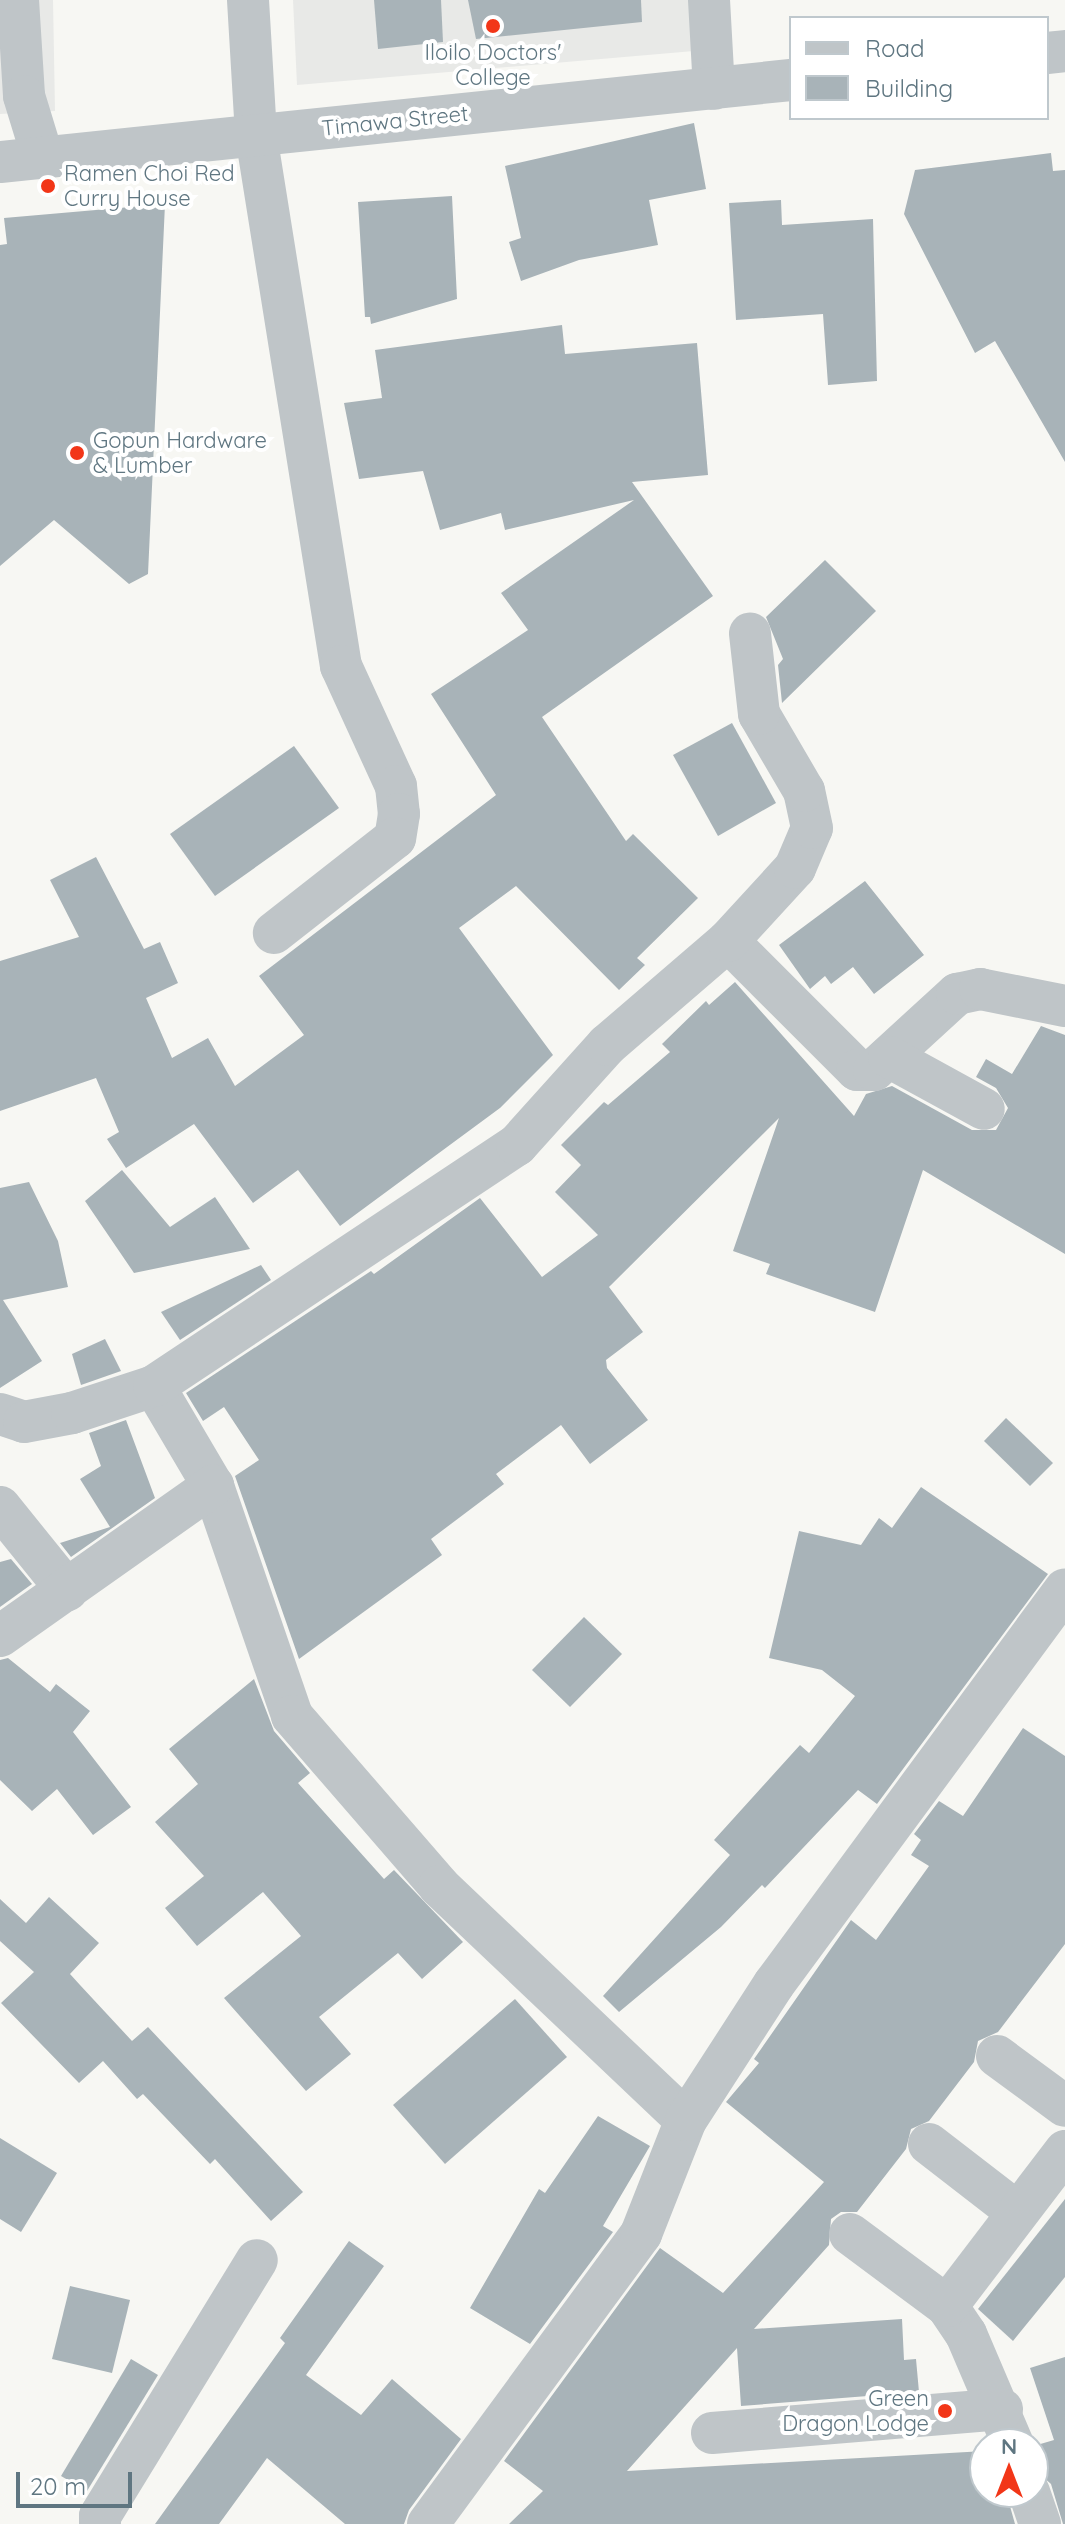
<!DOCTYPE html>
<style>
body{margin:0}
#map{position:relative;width:1065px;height:2524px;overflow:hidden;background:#f7f7f3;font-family:Quicksand,sans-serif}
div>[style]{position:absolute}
.built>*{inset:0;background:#e8e9e7}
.building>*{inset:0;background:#a8b3b8}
.minor>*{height:42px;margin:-21px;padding:0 21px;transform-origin:21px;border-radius:21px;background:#bfc5c8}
.dots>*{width:22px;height:22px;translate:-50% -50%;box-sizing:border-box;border:4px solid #fff;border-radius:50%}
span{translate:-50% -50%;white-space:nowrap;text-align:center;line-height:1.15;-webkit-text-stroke:8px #fff;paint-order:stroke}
.poi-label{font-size:22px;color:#5f7681}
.left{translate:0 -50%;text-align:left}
.right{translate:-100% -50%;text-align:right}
.street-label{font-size:22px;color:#5f7681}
.legend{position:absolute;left:789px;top:16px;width:260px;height:104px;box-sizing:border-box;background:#fff;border:2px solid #bfc8cd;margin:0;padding:10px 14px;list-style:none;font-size:24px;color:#5f7681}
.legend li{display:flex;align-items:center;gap:16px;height:40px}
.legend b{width:40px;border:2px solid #bfc8cd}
.north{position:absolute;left:969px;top:2428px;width:80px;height:80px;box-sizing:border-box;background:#fff;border:2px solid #bfc8cd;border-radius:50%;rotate:0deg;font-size:22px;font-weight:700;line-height:32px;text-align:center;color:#5f7681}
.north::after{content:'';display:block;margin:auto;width:28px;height:36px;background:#f23618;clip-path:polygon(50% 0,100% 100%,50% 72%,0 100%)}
.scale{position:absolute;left:16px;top:2472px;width:116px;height:36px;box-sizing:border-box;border:4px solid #5f7681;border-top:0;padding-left:10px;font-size:24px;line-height:28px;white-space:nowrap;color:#5f7681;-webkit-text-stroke:6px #fff;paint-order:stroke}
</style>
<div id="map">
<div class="built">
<div style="clip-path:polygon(0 0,53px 0,55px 111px,0 114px)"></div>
<div style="clip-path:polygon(293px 0,689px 0,694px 51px,297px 85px)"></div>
</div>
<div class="building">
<div style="clip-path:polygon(374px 0,441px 0,443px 42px,378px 49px)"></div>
<div style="clip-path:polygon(468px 0,641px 0,642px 22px,476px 39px)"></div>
<div style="clip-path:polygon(694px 123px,706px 189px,649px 200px,658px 245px,579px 260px,521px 281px,509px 242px,521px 238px,505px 166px)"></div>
<div style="clip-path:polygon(1051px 153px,1053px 171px,1065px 170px,1065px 462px,995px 341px,975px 353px,904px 214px,915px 170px)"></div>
<div style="clip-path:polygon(452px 196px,457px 299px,371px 324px,370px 317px,365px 317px,358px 202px)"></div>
<div style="clip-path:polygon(781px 200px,782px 225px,873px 219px,877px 381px,828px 385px,823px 314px,736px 320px,729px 203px)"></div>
<div style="clip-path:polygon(165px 204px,148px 574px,129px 584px,54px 520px,0 566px,0 245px,7px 244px,4px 218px)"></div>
<div style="clip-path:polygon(562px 325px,565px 354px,697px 343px,708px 475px,632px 482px,713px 596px,542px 717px,626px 841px,633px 834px,698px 898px,637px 958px,645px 965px,619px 990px,516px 886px,459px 928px,553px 1055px,500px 1108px,340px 1226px,298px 1170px,253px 1203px,194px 1124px,126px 1168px,107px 1139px,119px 1132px,96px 1078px,0 1111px,0 961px,79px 937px,50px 880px,96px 857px,144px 949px,160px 942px,178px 983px,146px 998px,172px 1058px,208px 1038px,235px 1086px,304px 1035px,259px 976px,496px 795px,431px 694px,528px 630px,501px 593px,634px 500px,505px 530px,501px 513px,440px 530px,423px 471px,359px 479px,344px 403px,382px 398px,375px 350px)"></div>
<div style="clip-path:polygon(825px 560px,876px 611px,782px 703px,778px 665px,783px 659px,766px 617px)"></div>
<div style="clip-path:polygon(732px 723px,776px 803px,718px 836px,673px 755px)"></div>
<div style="clip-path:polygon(294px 746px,339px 808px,215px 896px,170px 834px)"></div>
<div style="clip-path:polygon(865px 881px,924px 955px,874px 994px,853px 967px,831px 984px,825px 976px,810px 989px,779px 945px)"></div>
<div style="clip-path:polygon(735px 982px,854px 1116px,866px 1094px,892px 1086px,972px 1130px,996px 1130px,1008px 1108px,996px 1088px,976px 1077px,986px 1059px,1012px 1074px,1041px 1026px,1065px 1035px,1065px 1254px,923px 1170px,875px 1312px,766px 1274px,770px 1264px,733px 1251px,779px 1118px,609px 1287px,643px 1332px,606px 1360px,607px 1368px,648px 1420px,590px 1464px,561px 1425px,496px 1474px,504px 1484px,431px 1539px,442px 1555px,299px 1659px,235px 1476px,259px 1460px,224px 1407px,203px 1421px,186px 1393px,371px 1271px,374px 1274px,480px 1198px,542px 1277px,598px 1235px,555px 1192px,581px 1165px,561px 1145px,604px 1102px,608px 1105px,670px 1052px,662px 1044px,706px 1001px,709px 1005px)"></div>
<div style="clip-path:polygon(122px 1170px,170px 1227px,215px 1197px,250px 1249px,134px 1273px,85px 1201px)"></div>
<div style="clip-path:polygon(29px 1182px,58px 1241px,68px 1287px,3px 1300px,42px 1361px,0 1388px,0 1188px)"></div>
<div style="clip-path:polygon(261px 1265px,271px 1280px,180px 1340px,161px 1312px)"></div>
<div style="clip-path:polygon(105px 1339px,121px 1371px,81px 1385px,72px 1354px)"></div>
<div style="clip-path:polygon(1006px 1418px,1053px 1463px,1030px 1486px,984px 1441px)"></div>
<div style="clip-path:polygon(126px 1420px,155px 1498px,71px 1557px,60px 1543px,110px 1527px,80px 1479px,101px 1466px,89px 1433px)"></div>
<div style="clip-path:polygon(921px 1487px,1048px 1574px,877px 1804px,858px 1790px,765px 1888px,762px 1885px,721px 1927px,619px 2012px,603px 1996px,730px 1855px,714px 1840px,800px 1745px,809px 1753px,855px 1696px,822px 1670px,769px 1658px,799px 1531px,861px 1545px,879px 1518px,892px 1528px)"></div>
<div style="clip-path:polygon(11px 1559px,32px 1584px,0 1607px,0 1562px)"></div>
<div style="clip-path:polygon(584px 1617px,622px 1654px,570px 1707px,532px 1670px)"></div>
<div style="clip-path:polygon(8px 1658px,50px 1692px,56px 1684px,90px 1711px,73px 1732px,131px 1807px,93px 1835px,57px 1789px,32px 1811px,0 1780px,0 1660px)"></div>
<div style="clip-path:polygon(254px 1679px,274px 1731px,310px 1773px,298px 1783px,384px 1879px,394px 1870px,463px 1942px,422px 1979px,398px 1953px,319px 2017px,351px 2054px,306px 2091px,224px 1998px,301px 1936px,263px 1892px,197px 1946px,165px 1908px,204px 1876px,155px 1822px,198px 1784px,169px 1749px)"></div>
<div style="clip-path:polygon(1023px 1728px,1065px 1756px,1065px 1944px,998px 2032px,978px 2041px,974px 2062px,929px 2121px,911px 2129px,906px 2149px,857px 2212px,841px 2212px,831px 2219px,829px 2245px,754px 2329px,902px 2319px,904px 2360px,916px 2359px,919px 2392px,741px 2406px,737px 2348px,627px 2471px,985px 2451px,985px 2492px,1006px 2492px,1015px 2524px,509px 2524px,543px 2491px,504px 2461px,660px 2248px,723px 2293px,824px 2182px,726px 2102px,759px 2063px,754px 2059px,851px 1920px,876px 1940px,929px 1866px,911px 1855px,921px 1840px,914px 1834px,939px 1801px,963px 1816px)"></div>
<div style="clip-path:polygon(49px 1897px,99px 1943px,70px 1974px,80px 1985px,132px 2041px,148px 2027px,303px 2192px,271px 2221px,215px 2159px,210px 2164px,143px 2094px,137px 2099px,103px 2061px,79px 2083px,1px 2003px,34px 1972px,0 1941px,0 1899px,26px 1923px)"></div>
<div style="clip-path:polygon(515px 1999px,567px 2057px,445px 2164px,393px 2105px)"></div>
<div style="clip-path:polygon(598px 2116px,650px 2146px,603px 2226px,613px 2232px,530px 2344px,470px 2308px,539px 2189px,545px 2193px)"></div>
<div style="clip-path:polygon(0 2138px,57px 2173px,21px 2232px,0 2219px)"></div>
<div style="clip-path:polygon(1065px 2199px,1065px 2277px,1013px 2341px,978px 2309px)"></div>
<div style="clip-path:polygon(349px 2241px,384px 2266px,306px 2375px,361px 2415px,392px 2379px,461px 2439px,409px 2510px,404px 2524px,345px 2524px,267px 2458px,219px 2524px,155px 2524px,285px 2343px,280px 2338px)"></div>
<div style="clip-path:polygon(70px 2286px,130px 2300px,112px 2373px,52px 2359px)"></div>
<div style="clip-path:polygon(1065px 2357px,1065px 2524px,1063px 2524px,1051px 2484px,1033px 2468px,1037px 2445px,1054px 2440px,1030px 2368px)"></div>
<div style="clip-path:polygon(131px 2359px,158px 2375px,87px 2491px,61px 2476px)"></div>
</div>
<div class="minor">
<div style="left:18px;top:0;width:96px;rotate:86.4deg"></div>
<div style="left:24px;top:96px;width:65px;rotate:73deg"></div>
<div style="left:248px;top:0;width:135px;rotate:86.6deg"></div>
<div style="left:256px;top:135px;width:538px;rotate:80.91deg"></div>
<div style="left:341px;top:666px;width:132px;rotate:65.4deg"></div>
<div style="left:396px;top:786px;width:28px;rotate:84deg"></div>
<div style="left:399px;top:814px;width:24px;rotate:99deg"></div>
<div style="left:395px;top:838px;width:154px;rotate:141.9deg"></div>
<div style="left:709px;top:0;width:89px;rotate:86.8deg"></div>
<div style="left:1047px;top:53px;width:18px;rotate:-6deg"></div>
<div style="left:0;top:162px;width:795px;rotate:-5.92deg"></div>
<div style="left:728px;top:941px;width:182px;rotate:45deg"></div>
<div style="left:857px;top:1070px;width:17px"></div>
<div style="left:874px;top:1070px;width:113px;rotate:-42.5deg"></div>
<div style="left:957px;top:994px;width:24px;rotate:-12deg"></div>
<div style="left:980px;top:989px;width:87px;rotate:11.3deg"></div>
<div style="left:889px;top:1057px;width:108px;rotate:28.7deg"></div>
<div style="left:154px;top:1386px;width:116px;rotate:59.5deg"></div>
<div style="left:213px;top:1486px;width:243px;rotate:71deg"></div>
<div style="left:292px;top:1716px;width:225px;rotate:49.1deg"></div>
<div style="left:439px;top:1886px;width:340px;rotate:43.5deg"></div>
<div style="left:0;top:1414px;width:25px;rotate:18deg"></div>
<div style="left:24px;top:1422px;width:49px;rotate:-10.6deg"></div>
<div style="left:72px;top:1413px;width:86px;rotate:-18.2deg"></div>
<div style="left:154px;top:1386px;width:436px;rotate:-33.6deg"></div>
<div style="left:517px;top:1145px;width:135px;rotate:-48deg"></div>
<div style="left:607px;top:1045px;width:160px;rotate:-40.7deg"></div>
<div style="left:728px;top:941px;width:99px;rotate:-47.5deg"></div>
<div style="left:795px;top:868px;width:43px;rotate:-67deg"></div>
<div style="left:812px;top:828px;width:38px;rotate:-102deg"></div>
<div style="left:804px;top:791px;width:89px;rotate:-120.3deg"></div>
<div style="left:759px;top:714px;width:81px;rotate:-96.4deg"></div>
<div style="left:0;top:1507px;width:107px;rotate:51.1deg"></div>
<div style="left:0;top:1636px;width:261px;rotate:-35.2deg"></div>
<div style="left:997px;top:2056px;width:84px;rotate:36.3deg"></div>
<div style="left:929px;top:2144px;width:111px;rotate:37.7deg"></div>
<div style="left:850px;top:2234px;width:121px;rotate:36.6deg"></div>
<div style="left:947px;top:2306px;width:34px;rotate:56deg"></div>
<div style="left:966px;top:2334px;width:120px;rotate:66.9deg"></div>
<div style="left:947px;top:2306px;width:195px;rotate:-52.7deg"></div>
<div style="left:712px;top:2433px;width:291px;rotate:-4.7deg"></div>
<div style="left:1029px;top:2492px;width:34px;rotate:71deg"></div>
<div style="left:100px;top:2524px;width:8px;rotate:-90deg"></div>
<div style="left:100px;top:2516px;width:300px;rotate:-58.5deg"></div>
<div style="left:428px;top:2524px;width:360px;rotate:-53.7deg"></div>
<div style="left:641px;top:2234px;width:123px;rotate:-68.5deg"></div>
<div style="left:686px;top:2120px;width:162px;rotate:-57.1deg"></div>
<div style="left:774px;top:1984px;width:490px;rotate:-53.6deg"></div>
</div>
<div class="dots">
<div style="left:493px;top:26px;background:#f23618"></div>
<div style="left:48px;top:186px;background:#f23618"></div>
<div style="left:77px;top:453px;background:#f23618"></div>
<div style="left:945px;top:2411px;background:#f23618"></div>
</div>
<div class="poi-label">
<span style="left:493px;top:65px">Iloilo Doctors'<br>College</span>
<span class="left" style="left:64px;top:186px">Ramen Choi Red<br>Curry House</span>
<span class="left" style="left:93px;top:453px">Gopun Hardware<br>&amp; Lumber</span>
<span class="right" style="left:929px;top:2411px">Green<br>Dragon Lodge</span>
</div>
<div class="street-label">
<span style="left:395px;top:121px;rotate:-6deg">Timawa Street</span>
</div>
<ul class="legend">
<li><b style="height:10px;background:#bfc5c8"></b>Road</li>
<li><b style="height:22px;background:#a8b3b8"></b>Building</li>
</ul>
<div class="north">N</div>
<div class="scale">20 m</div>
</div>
